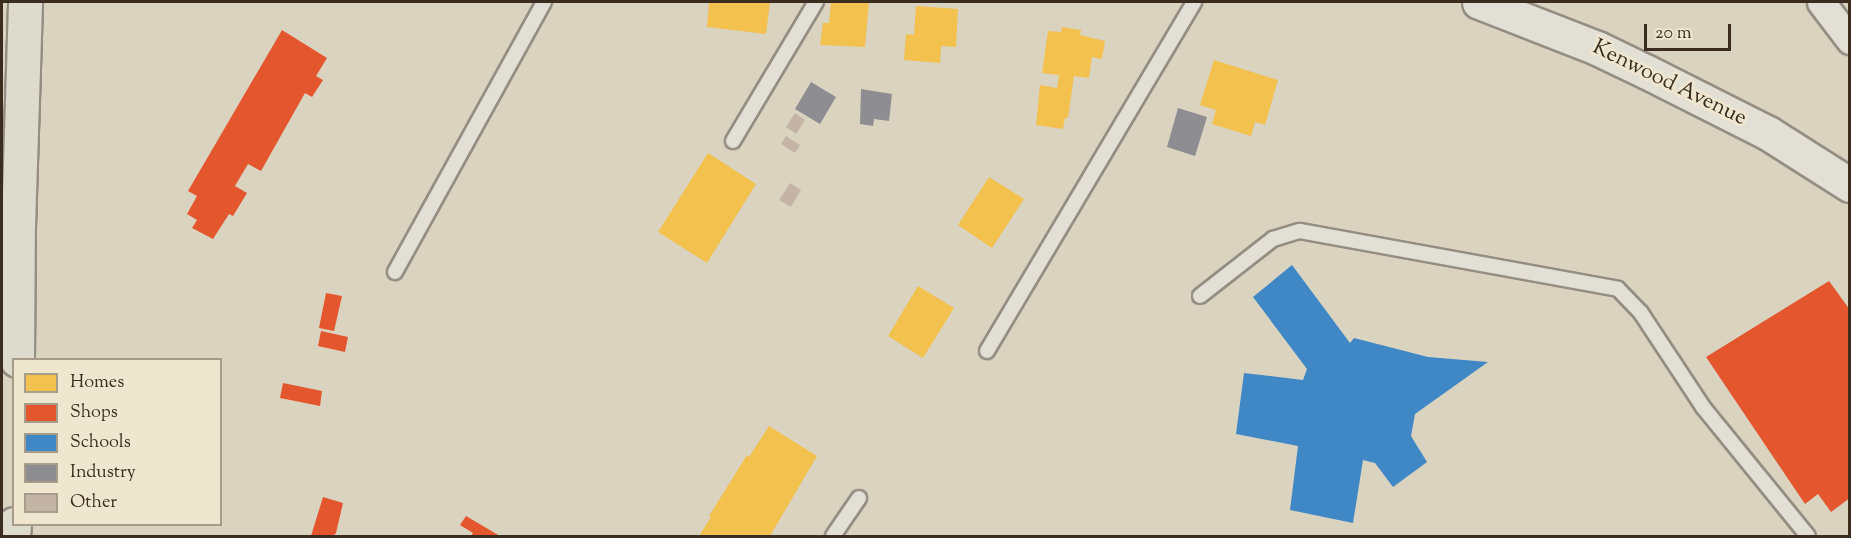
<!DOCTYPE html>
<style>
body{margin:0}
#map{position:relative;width:1851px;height:538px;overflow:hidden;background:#dad3c0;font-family:"Sorts Mill Goudy",serif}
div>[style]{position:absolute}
.homes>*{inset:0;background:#f2c14e}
.shops>*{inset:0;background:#e4572e}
.schools>*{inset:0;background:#3f88c5}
.industry>*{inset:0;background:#8d8d92}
.building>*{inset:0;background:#c4b4a5}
.roads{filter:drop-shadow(2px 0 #948e82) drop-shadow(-2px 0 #948e82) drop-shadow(0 2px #948e82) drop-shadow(0 -2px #948e82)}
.service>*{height:14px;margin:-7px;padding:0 7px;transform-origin:7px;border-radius:7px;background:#e2dfd5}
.minor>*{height:27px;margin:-13.5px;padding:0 13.5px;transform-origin:13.5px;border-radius:13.5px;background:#e2dfd5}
.secondary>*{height:33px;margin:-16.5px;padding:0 16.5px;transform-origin:16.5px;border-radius:16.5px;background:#e2dfd5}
.motorway>*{height:33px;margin:-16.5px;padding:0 16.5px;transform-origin:16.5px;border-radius:16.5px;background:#dddace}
span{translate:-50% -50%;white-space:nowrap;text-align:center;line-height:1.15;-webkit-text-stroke:6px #eee6cf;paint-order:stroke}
.street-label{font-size:22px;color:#3a2d20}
.frame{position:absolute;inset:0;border:3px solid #3a2d20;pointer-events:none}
.legend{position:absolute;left:12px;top:358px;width:210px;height:168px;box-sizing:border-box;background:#eee6cf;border:2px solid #a69c89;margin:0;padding:8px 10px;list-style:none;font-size:18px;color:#3a2d20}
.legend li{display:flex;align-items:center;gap:12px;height:30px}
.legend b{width:30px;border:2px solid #a69c89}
.scale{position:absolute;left:1644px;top:24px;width:87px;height:27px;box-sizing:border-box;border:3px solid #3a2d20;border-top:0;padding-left:8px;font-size:18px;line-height:21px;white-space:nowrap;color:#3a2d20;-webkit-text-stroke:4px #eee6cf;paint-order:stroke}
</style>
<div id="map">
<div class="homes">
<div style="clip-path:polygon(709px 2px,770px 2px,766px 34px,707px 27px)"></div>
<div style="clip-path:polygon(831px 2px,869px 2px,865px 47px,820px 45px,823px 23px,829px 23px)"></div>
<div style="clip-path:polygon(916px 6px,958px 9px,956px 47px,941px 46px,940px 63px,904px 60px,906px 34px,914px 35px)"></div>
<div style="clip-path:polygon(1062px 27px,1081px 30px,1080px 35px,1105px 41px,1102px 59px,1092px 57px,1089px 78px,1074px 76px,1068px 118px,1065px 118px,1063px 129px,1036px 125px,1040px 85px,1057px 88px,1059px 75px,1042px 73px,1048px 31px,1061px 32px)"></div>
<div style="clip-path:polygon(1214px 60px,1278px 80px,1265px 125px,1255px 122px,1251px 136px,1212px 124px,1216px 110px,1200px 105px)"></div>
<div style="clip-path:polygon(708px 153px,756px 184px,707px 263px,658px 232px)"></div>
<div style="clip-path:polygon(989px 177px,1024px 199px,992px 248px,958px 225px)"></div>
<div style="clip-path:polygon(918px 286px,954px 308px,923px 358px,888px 336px)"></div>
<div style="clip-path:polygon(769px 426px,817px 456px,770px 536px,699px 536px,711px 517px,709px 516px,747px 455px,749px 457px)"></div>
</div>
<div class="shops">
<div style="clip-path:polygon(282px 30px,327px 58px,316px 76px,323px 80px,312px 97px,305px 93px,261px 171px,248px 164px,235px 186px,247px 193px,233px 216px,229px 214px,213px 239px,192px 228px,197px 220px,187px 214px,197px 196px,188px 191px)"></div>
<div style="clip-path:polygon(1829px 281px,1850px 310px,1850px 498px,1831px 512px,1818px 494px,1805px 504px,1706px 357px)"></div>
<div style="clip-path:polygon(326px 293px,342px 296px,334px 331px,319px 328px)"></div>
<div style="clip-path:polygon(321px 331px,348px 337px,345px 352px,318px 346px)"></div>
<div style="clip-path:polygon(283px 383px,322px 391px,320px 406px,280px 398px)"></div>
<div style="clip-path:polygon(323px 497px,343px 503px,336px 533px,333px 536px,311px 536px)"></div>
<div style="clip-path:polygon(466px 516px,500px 536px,471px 536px,473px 533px,460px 525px)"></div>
</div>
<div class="schools">
<div style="clip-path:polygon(1292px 265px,1350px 343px,1354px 338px,1428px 357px,1488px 362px,1415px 414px,1411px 436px,1427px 462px,1393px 487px,1375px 463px,1363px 460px,1353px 523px,1290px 510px,1298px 446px,1236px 434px,1244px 373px,1303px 380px,1307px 369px,1253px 297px)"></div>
</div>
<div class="industry">
<div style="clip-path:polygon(811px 82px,836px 97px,820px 124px,795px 109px)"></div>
<div style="clip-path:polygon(861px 89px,892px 94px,889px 121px,874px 119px,873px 126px,860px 124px)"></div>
<div style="clip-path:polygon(1178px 108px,1207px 117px,1195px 156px,1167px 147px)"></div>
</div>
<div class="building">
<div style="clip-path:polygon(795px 113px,805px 120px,796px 134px,786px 127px)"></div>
<div style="clip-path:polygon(786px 136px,800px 145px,795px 153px,781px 144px)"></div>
<div style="clip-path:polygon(790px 183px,801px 190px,791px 207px,779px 200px)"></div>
</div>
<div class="roads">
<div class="service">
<div style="left:733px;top:141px;width:162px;rotate:-59.2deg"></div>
<div style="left:395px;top:272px;width:308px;rotate:-61.1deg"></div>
<div style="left:1200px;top:296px;width:93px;rotate:-38deg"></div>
<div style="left:1273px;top:239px;width:28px;rotate:-17deg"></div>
<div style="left:1300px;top:231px;width:323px;rotate:10.3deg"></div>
<div style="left:1618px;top:289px;width:33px;rotate:46deg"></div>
<div style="left:1641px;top:313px;width:113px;rotate:56.6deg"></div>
<div style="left:1703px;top:407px;width:166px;rotate:50.9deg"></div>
<div style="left:987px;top:351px;width:406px;rotate:-59.3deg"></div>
<div style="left:833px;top:536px;width:46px;rotate:-55.6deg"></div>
</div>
<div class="minor">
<div style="left:1821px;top:2px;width:48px;rotate:52.7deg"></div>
</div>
<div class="secondary">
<div style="left:1479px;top:2px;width:127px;rotate:21.3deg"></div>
<div style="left:1597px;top:48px;width:55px;rotate:25.6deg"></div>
<div style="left:1647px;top:72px;width:136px;rotate:26.8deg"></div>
<div style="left:1768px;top:133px;width:97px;rotate:32.4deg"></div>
</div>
<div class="motorway">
<div style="left:17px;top:360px;width:133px;rotate:-89.6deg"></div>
<div style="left:18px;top:227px;width:225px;rotate:-88.2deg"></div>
<div style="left:13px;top:536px;width:12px;rotate:-85deg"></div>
</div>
</div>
<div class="street-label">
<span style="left:1669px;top:84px;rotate:26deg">Kenwood Avenue</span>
</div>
<div class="frame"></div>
<ul class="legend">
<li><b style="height:16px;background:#f2c14e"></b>Homes</li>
<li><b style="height:16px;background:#e4572e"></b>Shops</li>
<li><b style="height:16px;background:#3f88c5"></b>Schools</li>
<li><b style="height:16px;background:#8d8d92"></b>Industry</li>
<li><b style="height:16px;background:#c4b4a5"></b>Other</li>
</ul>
<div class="scale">20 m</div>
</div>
